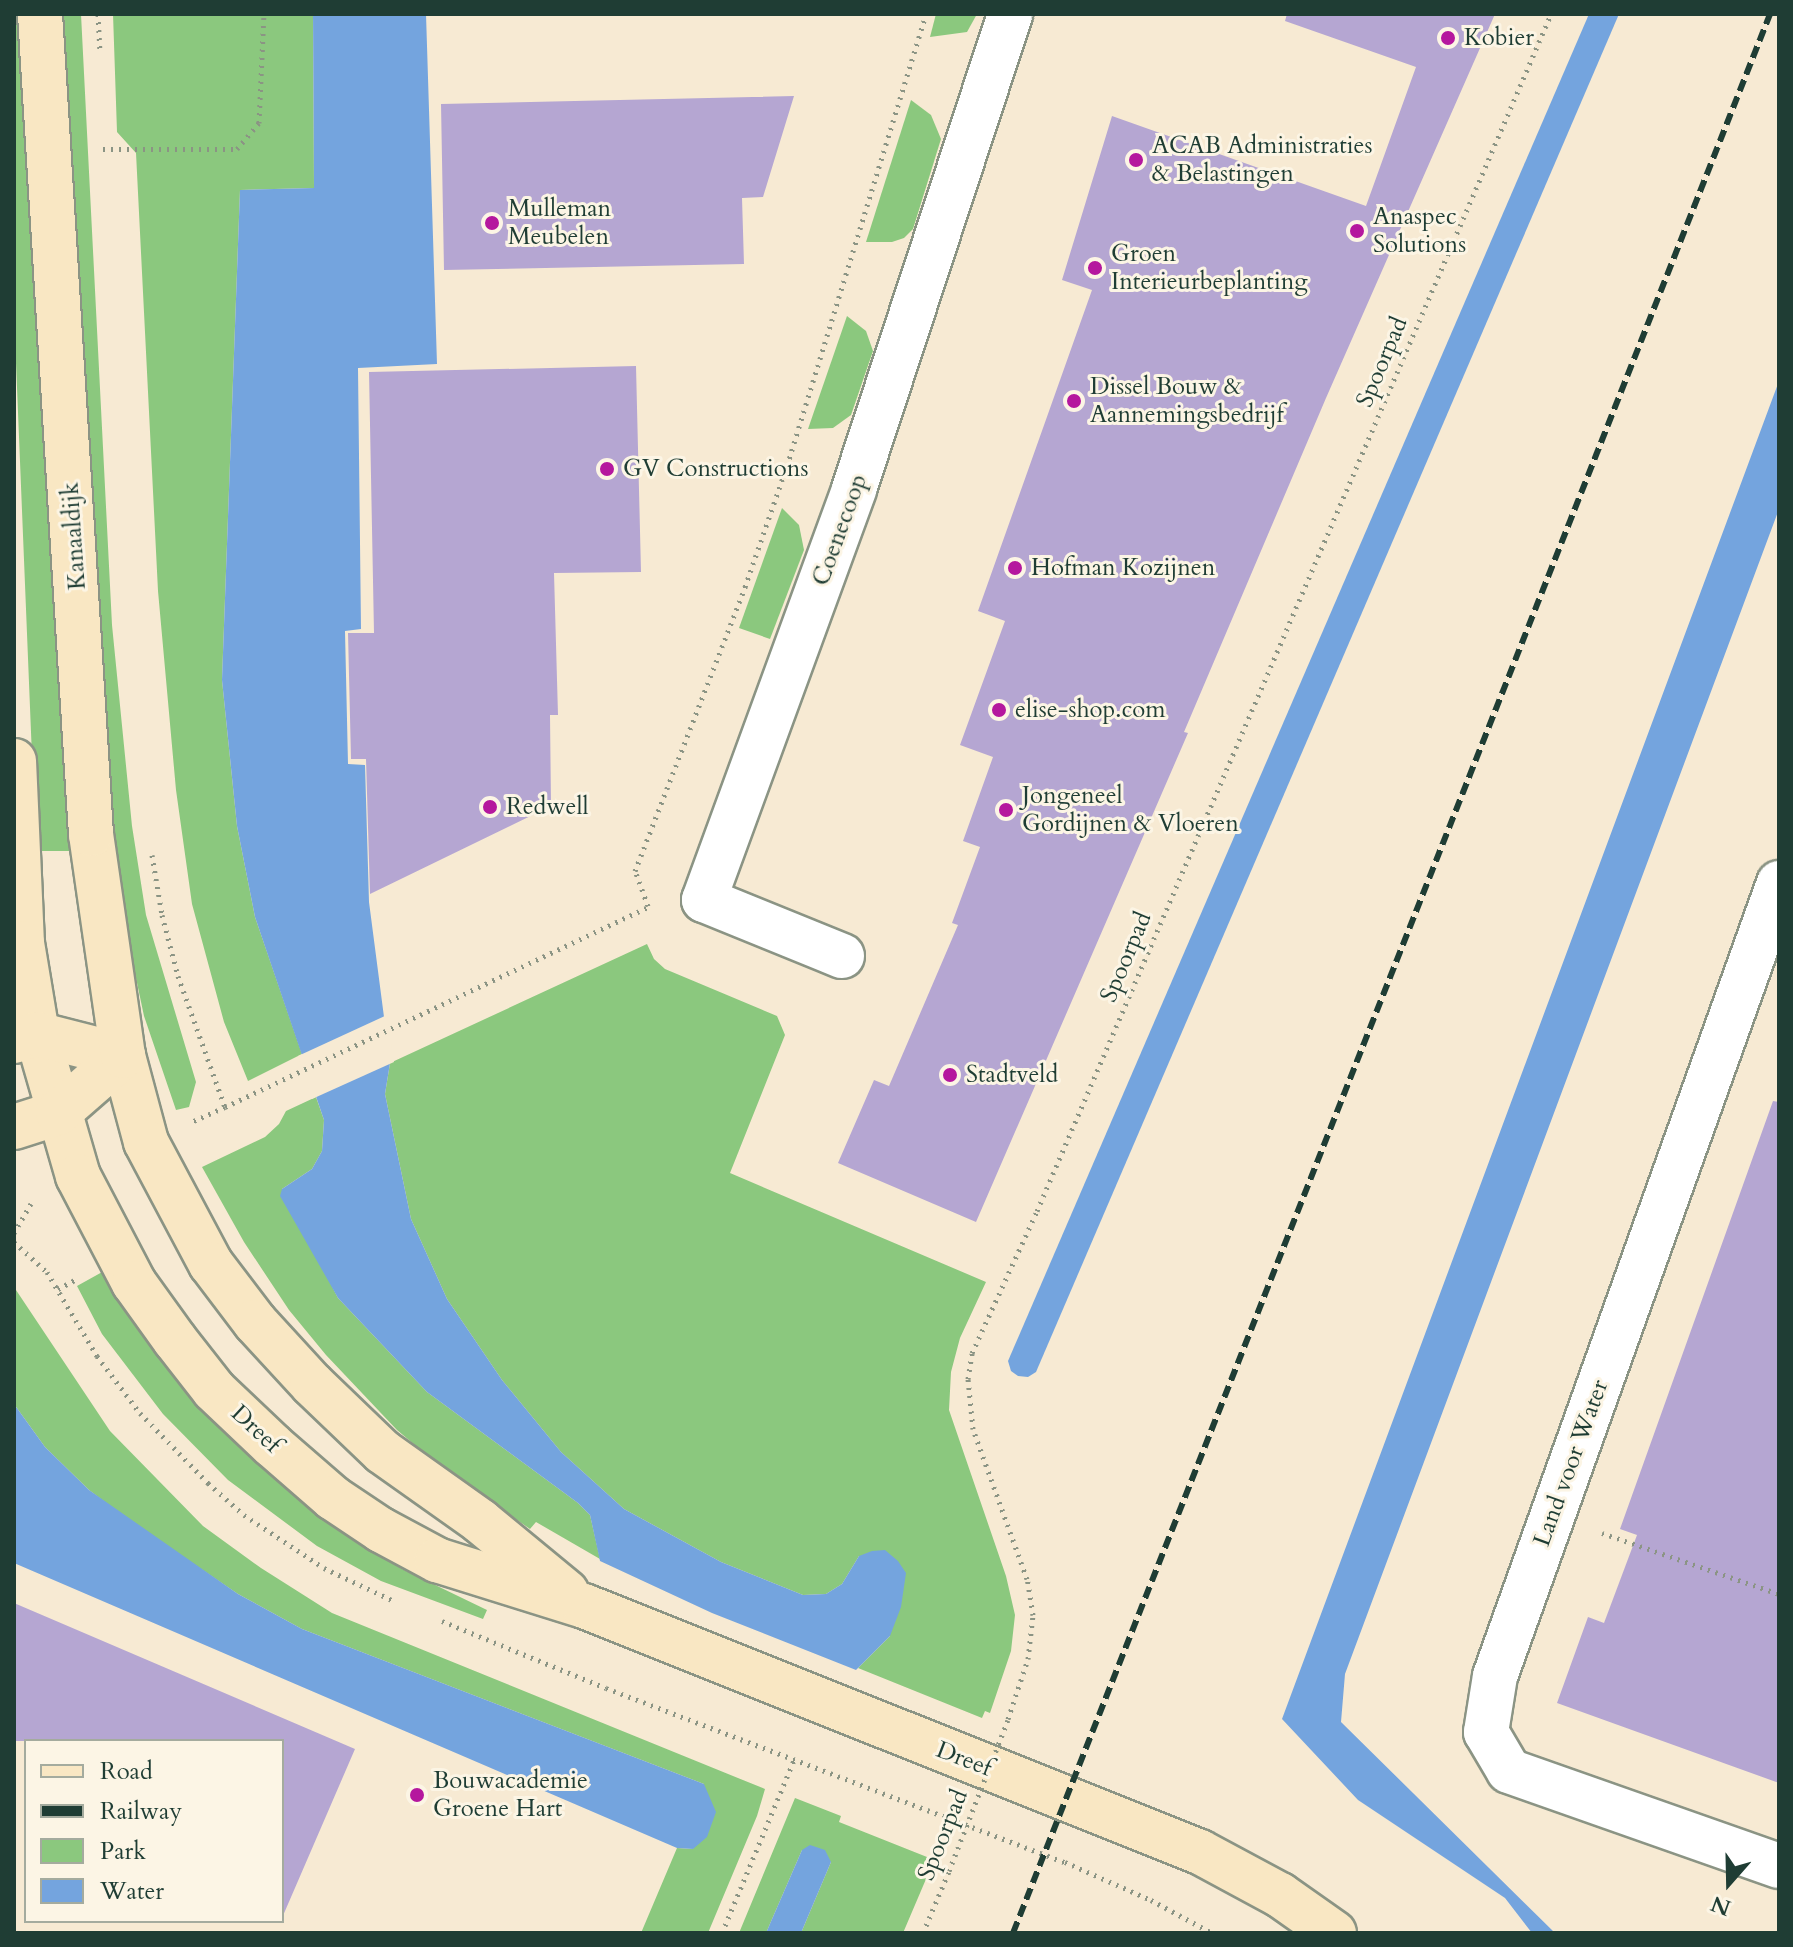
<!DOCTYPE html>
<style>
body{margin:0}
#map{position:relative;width:1793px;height:1947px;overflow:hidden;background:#f7ead3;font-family:Cardo,serif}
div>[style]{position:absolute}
.green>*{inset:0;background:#8bc87e}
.water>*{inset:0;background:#74a4de}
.pier>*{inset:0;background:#f7ead3}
.building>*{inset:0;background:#b5a6d2}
.path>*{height:5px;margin-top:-2.5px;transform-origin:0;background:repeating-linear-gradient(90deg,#8b9484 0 2px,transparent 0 8px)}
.roads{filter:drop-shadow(2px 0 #8b9484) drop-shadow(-2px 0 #8b9484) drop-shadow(0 2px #8b9484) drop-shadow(0 -2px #8b9484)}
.street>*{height:44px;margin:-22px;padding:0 22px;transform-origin:22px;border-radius:22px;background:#fff}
.secondary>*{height:44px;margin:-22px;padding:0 22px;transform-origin:22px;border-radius:22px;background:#f9e7c3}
.rail>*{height:6px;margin-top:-3px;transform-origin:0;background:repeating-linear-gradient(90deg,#1f3d34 0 12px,transparent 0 18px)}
.path-bridge>*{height:5px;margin-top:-2.5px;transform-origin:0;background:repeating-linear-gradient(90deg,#8b9484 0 2px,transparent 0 8px)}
.dots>*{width:22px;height:22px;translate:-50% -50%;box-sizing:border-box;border:4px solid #fcf5e5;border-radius:50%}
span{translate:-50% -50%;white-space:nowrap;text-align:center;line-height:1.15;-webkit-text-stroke:6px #fcf5e5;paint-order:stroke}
.poi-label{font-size:24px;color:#1f3d34}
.left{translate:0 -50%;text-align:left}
.street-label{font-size:24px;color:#1f3d34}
.frame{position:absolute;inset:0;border:16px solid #1f3d34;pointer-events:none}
.legend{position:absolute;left:24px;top:1739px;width:260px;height:184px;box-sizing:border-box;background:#fcf5e5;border:2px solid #a4ab9e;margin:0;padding:10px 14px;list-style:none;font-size:24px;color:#1f3d34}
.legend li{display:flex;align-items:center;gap:16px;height:40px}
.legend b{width:40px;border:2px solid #a4ab9e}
.north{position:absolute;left:1689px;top:1843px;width:80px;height:80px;-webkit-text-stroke:6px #fcf5e5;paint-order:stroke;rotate:200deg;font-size:22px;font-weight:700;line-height:32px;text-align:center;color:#1f3d34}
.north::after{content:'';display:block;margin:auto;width:28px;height:36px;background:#1f3d34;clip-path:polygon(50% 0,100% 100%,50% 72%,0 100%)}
</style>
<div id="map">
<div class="green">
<div style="clip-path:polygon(14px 14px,22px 14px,72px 851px,42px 851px,36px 855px,14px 314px)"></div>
<div style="clip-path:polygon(57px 14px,81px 14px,112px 625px,132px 826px,146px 915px,196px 1082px,189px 1107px,176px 1110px,144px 1016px,129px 945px,111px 830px)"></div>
<div style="clip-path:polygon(113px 14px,313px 14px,314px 188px,240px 190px,222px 680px,237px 826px,255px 917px,302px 1054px,248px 1081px,224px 1022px,192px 904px,176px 790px,158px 591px,136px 153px,117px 132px)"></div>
<div style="clip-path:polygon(936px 14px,977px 14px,967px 32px,930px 37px)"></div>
<div style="clip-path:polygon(911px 100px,931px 115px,941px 139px,913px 229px,904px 238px,892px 242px,866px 242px)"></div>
<div style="clip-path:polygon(847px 316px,866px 331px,873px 351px,851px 415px,833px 428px,808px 429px)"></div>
<div style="clip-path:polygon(782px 508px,799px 525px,804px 550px,770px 639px,739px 628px)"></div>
<div style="clip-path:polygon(647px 944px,654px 959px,665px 969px,777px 1016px,785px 1035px,730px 1173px,986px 1282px,960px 1338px,951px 1372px,949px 1410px,1006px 1576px,1015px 1615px,1011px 1651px,990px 1713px,985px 1711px,982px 1718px,858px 1668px,890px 1636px,859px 1556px,842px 1584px,826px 1594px,803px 1595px,721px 1562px,624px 1509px,561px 1452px,502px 1380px,447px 1299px,411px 1219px,385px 1094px,390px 1063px)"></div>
<div style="clip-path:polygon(316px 1097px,324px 1120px,322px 1151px,312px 1169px,282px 1189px,338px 1298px,427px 1392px,578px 1503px,590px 1515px,600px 1559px,536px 1522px,530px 1529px,440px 1466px,397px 1430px,326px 1355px,289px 1310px,244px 1242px,202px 1167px,265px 1137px,279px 1124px,286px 1111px)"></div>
<div style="clip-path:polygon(104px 1271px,120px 1302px,172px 1374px,265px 1471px,355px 1539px,402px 1569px,487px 1610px,483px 1619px,381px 1581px,317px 1546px,228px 1480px,163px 1414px,102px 1334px,77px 1286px)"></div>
<div style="clip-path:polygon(14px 1287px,110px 1431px,203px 1526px,261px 1568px,332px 1613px,765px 1789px,757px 1816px,708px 1933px,641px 1933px,677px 1848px,693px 1849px,704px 1784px,302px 1629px,238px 1594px,129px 1520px,89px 1490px,45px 1447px,14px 1404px)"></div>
<div style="clip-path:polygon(795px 1798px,841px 1816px,839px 1822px,927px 1857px,925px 1862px,932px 1865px,903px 1933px,801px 1933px,831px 1862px,802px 1850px,766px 1933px,739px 1933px)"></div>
</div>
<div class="water">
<div style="clip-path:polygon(313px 14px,426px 14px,437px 364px,358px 368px,361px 629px,345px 631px,348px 764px,365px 765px,369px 902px,390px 1063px,385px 1094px,411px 1219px,447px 1299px,502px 1380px,561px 1452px,624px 1509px,721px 1562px,803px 1595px,826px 1594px,842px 1584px,859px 1556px,872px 1551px,885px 1550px,898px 1561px,906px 1573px,901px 1607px,890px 1636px,856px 1670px,712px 1613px,600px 1561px,590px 1515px,578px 1503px,427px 1392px,338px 1298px,280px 1196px,282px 1189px,312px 1169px,322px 1151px,324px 1120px,255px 917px,237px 826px,222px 680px,240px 190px,314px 188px)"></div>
<div style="clip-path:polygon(1589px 14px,1619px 14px,1036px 1372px,1028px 1377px,1018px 1376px,1011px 1371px,1008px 1361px)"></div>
<div style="clip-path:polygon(1779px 381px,1779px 509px,1345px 1674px,1341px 1722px,1555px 1933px,1532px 1933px,1505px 1898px,1358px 1800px,1282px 1719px)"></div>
<div style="clip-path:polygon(14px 1404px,45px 1447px,89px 1490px,238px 1594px,302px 1629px,704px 1784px,716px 1812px,707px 1837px,693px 1849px,677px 1848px,14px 1563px)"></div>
<div style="clip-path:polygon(810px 1845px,825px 1850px,831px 1862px,801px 1933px,766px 1933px,802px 1850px)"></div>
</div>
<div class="pier">
<div style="clip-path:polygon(387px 1015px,394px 1062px,312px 1099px,298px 1056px)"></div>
</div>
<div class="building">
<div style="clip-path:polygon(1287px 14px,1495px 14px,1326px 398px,1184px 732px,1188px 733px,976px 1222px,838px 1163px,874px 1080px,889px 1086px,958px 925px,952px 923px,980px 847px,963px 841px,993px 757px,960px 745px,1005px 621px,978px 611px,1092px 290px,1062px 280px,1112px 116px,1366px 206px,1416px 67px,1285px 21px)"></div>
<div style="clip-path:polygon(794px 96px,763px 197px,742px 198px,744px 264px,444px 270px,441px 104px)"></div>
<div style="clip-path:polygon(636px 366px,641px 572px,554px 573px,558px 715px,550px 715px,551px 806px,370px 894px,366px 759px,351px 759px,348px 633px,374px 633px,369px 372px)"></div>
<div style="clip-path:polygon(1773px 1101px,1779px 1102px,1779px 1783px,1557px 1703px,1588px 1617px,1604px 1623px,1637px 1535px,1620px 1529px)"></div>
<div style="clip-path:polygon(14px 1603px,355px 1749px,282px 1918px,282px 1741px,14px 1741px)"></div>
</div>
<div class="path">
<div style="left:98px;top:14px;width:37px;rotate:87deg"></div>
<div style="left:103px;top:149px;width:134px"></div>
<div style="left:237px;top:149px;width:34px;rotate:-50deg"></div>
<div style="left:259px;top:123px;width:109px;rotate:-87.4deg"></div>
<div style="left:152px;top:855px;width:61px;rotate:80.5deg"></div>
<div style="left:162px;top:915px;width:63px;rotate:75.3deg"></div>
<div style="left:178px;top:976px;width:139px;rotate:70.3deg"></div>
<div style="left:225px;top:1107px;width:35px;rotate:156deg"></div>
<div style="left:648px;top:906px;width:37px;rotate:-110deg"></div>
<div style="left:635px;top:871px;width:305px;rotate:-68.8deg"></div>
<div style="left:745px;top:587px;width:128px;rotate:-70.9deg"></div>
<div style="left:787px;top:466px;width:473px;rotate:-72.9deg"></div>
<div style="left:225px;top:1107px;width:471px;rotate:-25.3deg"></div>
<div style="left:14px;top:1233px;width:34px;rotate:-60deg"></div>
<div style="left:14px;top:1242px;width:45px;rotate:42.3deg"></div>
<div style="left:47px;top:1272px;width:98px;rotate:59.2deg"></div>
<div style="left:97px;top:1356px;width:71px;rotate:53deg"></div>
<div style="left:140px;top:1413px;width:98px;rotate:45.8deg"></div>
<div style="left:208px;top:1483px;width:48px;rotate:41.6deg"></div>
<div style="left:244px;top:1515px;width:96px;rotate:33.5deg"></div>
<div style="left:324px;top:1568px;width:75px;rotate:25.2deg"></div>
<div style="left:58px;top:1289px;width:19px;rotate:-28deg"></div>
<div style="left:1602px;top:1533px;width:187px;rotate:19deg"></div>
<div style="left:442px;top:1621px;width:177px;rotate:22.2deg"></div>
<div style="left:606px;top:1688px;width:491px;rotate:20.8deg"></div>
<div style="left:1065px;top:1862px;width:94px;rotate:23.8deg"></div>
<div style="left:1151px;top:1900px;width:69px;rotate:28.4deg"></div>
<div style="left:1008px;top:1719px;width:63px;rotate:-71.6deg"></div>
<div style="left:1028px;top:1659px;width:44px;rotate:-83.5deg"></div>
<div style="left:1033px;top:1615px;width:36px;rotate:-99deg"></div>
<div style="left:1027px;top:1579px;width:159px;rotate:-109.8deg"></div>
<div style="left:973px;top:1429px;width:50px;rotate:-95.7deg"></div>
<div style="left:968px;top:1379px;width:26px;rotate:-81deg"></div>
<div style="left:972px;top:1353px;width:156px;rotate:-65.4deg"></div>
<div style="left:1037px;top:1211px;width:1303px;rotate:-66.76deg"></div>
<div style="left:722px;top:1933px;width:187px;rotate:-67.4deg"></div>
<div style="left:923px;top:1933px;width:67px;rotate:-67.2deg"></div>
</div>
<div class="roads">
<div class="street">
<div style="left:1779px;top:883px;width:842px;rotate:109.7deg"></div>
<div style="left:1495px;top:1676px;width:57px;rotate:99.1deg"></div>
<div style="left:1486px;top:1732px;width:45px;rotate:59.5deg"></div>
<div style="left:1509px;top:1771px;width:286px;rotate:19.4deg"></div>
<div style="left:842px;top:956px;width:149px;rotate:-157.9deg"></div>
<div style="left:704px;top:900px;width:438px;rotate:-69.9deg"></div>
<div style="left:854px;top:489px;width:500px;rotate:-71.8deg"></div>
</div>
<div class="secondary">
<div style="left:14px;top:761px;width:182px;rotate:87.5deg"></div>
<div style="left:22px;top:943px;width:92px;rotate:80.6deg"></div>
<div style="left:37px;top:1034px;width:148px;rotate:73.9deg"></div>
<div style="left:78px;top:1176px;width:121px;rotate:62.4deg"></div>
<div style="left:134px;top:1283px;width:70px;rotate:54.3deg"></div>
<div style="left:175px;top:1340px;width:63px;rotate:52deg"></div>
<div style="left:214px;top:1390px;width:80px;rotate:43.5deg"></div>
<div style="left:272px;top:1445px;width:81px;rotate:41deg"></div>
<div style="left:333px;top:1498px;width:58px;rotate:33.7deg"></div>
<div style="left:381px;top:1530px;width:64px;rotate:28.2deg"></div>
<div style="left:437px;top:1560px;width:154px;rotate:17.4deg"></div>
<div style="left:584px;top:1606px;width:663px;rotate:21.77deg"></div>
<div style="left:1200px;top:1852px;width:91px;rotate:28.3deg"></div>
<div style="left:1280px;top:1895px;width:66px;rotate:35.1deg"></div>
<div style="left:14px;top:1041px;width:24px;rotate:-17deg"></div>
<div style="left:37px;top:1034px;width:89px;rotate:14.3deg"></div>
<div style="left:123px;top:1056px;width:89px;rotate:75deg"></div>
<div style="left:146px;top:1142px;width:138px;rotate:62deg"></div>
<div style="left:211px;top:1264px;width:73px;rotate:52.8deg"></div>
<div style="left:255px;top:1322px;width:84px;rotate:47.4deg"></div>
<div style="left:312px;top:1384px;width:98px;rotate:43.8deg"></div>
<div style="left:383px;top:1452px;width:119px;rotate:35.4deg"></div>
<div style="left:480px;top:1521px;width:112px;rotate:39.5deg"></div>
<div style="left:14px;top:1127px;width:46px;rotate:-17.7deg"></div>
<div style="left:58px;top:1113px;width:86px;rotate:-41.2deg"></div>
<div style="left:123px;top:1056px;width:224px;rotate:-98.2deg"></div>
<div style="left:91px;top:834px;width:822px;rotate:-93.56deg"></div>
</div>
</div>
<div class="rail">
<div style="left:1013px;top:1933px;width:2063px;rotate:-68.47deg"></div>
</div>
<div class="path-bridge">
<div style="left:949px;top:1871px;width:162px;rotate:-68.7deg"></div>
</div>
<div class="dots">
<div style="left:1448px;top:38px;background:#b5179e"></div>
<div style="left:1136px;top:160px;background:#b5179e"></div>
<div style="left:492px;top:223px;background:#b5179e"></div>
<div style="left:1357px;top:231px;background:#b5179e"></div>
<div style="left:1095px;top:268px;background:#b5179e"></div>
<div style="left:1074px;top:401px;background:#b5179e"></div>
<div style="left:607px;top:469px;background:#b5179e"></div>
<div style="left:1015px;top:568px;background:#b5179e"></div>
<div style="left:999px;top:710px;background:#b5179e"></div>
<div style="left:490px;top:807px;background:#b5179e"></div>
<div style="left:1006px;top:810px;background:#b5179e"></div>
<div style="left:950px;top:1075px;background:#b5179e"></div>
<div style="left:417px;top:1795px;background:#b5179e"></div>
</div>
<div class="poi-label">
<span class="left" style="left:1464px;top:38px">Kobier</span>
<span class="left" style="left:1152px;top:160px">ACAB Administraties<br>&amp; Belastingen</span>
<span class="left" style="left:508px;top:223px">Mulleman<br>Meubelen</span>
<span class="left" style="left:1373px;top:231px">Anaspec<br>Solutions</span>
<span class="left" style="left:1111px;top:268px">Groen<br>Interieurbeplanting</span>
<span class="left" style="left:1090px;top:401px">Dissel Bouw &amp;<br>Aannemingsbedrijf</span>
<span class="left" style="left:623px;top:469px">GV Constructions</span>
<span class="left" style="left:1031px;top:568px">Hofman Kozijnen</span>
<span class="left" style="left:1015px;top:710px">elise-shop.com</span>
<span class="left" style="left:1022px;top:810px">Jongeneel<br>Gordijnen &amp; Vloeren</span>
<span class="left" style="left:506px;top:807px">Redwell</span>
<span class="left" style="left:966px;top:1075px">Stadtveld</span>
<span class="left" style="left:433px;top:1795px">Bouwacademie<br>Groene Hart</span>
</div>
<div class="street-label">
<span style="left:1382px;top:362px;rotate:-67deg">Spoorpad</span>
<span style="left:840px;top:530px;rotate:-70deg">Coenecoop</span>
<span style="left:74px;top:536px;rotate:-94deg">Kanaaldijk</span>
<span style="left:1126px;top:957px;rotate:-67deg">Spoorpad</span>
<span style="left:256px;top:1429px;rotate:43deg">Dreef</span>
<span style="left:1571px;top:1463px;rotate:-70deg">Land voor Water</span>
<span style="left:964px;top:1759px;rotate:21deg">Dreef</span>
<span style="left:943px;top:1835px;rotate:-68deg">Spoorpad</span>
</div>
<div class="frame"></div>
<ul class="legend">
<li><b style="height:10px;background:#f9e7c3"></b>Road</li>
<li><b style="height:10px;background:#1f3d34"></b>Railway</li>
<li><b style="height:22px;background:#8bc87e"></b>Park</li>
<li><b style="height:22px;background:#74a4de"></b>Water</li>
</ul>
<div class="north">N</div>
</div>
